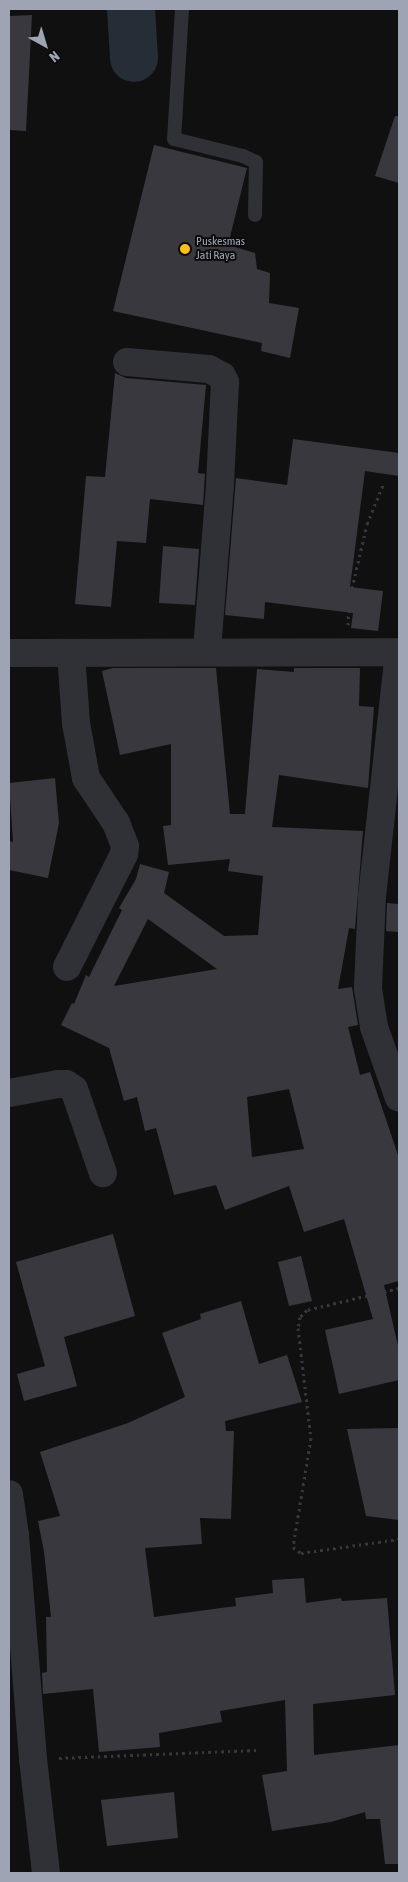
<!DOCTYPE html>
<style>
body{margin:0}
#map{position:relative;width:408px;height:1882px;overflow:hidden;background:#101011;font-family:"Asap Condensed",sans-serif}
div>[style]{position:absolute}
.river>*{height:48px;margin:-24px;padding:0 24px;transform-origin:24px;border-radius:24px;background:#252d36}
.building>*{inset:0;background:#39383e}
.path>*{height:3px;margin-top:-1.5px;transform-origin:0;background:repeating-linear-gradient(90deg,#36383e 0 2.5px,transparent 0 6.5px)}
.service>*{height:14px;margin:-7px;padding:0 7px;transform-origin:7px;border-radius:7px;background:#303137}
.minor>*{height:28px;margin:-14px;padding:0 14px;transform-origin:14px;border-radius:14px;background:#303137}
.dots>*{width:14px;height:14px;translate:-50% -50%;box-sizing:border-box;border:2px solid #0b0b0c;border-radius:50%}
span{translate:-50% -50%;white-space:nowrap;text-align:center;line-height:1.15;-webkit-text-stroke:4px #0b0b0c;paint-order:stroke}
.poi-label{font-size:12px;color:#9fa4b4}
.left{translate:0 -50%;text-align:left}
.frame{position:absolute;inset:0;border:10px solid #9fa4b4;pointer-events:none}
.north{position:absolute;left:20px;top:20px;width:50px;height:50px;-webkit-text-stroke:4px #0b0b0c;paint-order:stroke;rotate:141deg;font-size:14px;font-weight:700;line-height:20px;text-align:center;color:#9fa4b4}
.north::after{content:'';display:block;margin:auto;width:18px;height:22px;background:#9fa4b4;clip-path:polygon(50% 0,100% 100%,50% 72%,0 100%)}
</style>
<div id="map">
<div class="river">
<div style="left:131px;top:9px;width:49px;rotate:86.5deg"></div>
</div>
<div class="building">
<div style="clip-path:polygon(32px 15px,26px 131px,9px 130px,9px 16px)"></div>
<div style="clip-path:polygon(395px 116px,399px 116px,399px 183px,375px 176px)"></div>
<div style="clip-path:polygon(154px 145px,247px 168px,228px 245px,255px 253px,257px 269px,270px 273px,269px 303px,299px 308px,290px 358px,261px 351px,262px 343px,113px 311px)"></div>
<div style="clip-path:polygon(115px 373px,126px 378px,206px 385px,198px 473px,205px 474px,203px 505px,150px 499px,146px 543px,117px 541px,111px 607px,75px 604px,86px 476px,105px 477px)"></div>
<div style="clip-path:polygon(293px 439px,399px 453px,399px 476px,365px 471px,350px 587px,383px 591px,378px 631px,351px 628px,353px 613px,265px 602px,264px 619px,225px 615px,236px 478px,287px 485px)"></div>
<div style="clip-path:polygon(163px 546px,199px 549px,195px 605px,159px 603px)"></div>
<div style="clip-path:polygon(evenodd,113px 668px,216px 668px,230px 814px,245px 814px,257px 669px,294px 672px,294px 668px,360px 668px,359px 706px,374px 707px,368px 788px,279px 775px,272px 827px,363px 831px,355px 929px,349px 928px,338px 989px,352px 987px,358px 1025px,348px 1027px,360px 1075px,370px 1072px,399px 1158px,399px 1281px,384px 1285px,399px 1350px,399px 1380px,339px 1394px,325px 1330px,373px 1319px,344px 1219px,304px 1232px,289px 1186px,225px 1210px,216px 1185px,174px 1195px,156px 1128px,145px 1131px,137px 1097px,124px 1101px,109px 1048px,61px 1025px,72px 1003px,74px 1004px,86px 975px,89px 977px,122px 910px,119px 908px,136px 879px,140px 864px,169px 872px,164px 893px,224px 936px,258px 935px,263px 876px,228px 871px,230px 859px,168px 865px,163px 826px,171px 825px,171px 744px,120px 755px,102px 671px,113px 668px,148px 919px,217px 969px,114px 986px,148px 919px,113px 668px,289px 1089px,304px 1149px,252px 1157px,247px 1097px,289px 1089px)"></div>
<div style="clip-path:polygon(55px 778px,59px 823px,48px 878px,9px 870px,9px 841px,13px 842px,9px 783px)"></div>
<div style="clip-path:polygon(387px 903px,399px 904px,399px 932px,386px 931px)"></div>
<div style="clip-path:polygon(113px 1234px,135px 1316px,64px 1337px,77px 1386px,24px 1401px,17px 1374px,45px 1366px,16px 1262px)"></div>
<div style="clip-path:polygon(301px 1256px,312px 1301px,289px 1306px,278px 1262px)"></div>
<div style="clip-path:polygon(241px 1301px,259px 1364px,287px 1355px,302px 1402px,225px 1421px,226px 1431px,234px 1431px,231px 1519px,200px 1518px,202px 1544px,145px 1548px,154px 1617px,236px 1606px,235px 1598px,273px 1593px,272px 1580px,304px 1578px,306px 1603px,341px 1598px,342px 1601px,387px 1598px,395px 1695px,313px 1704px,314px 1755px,399px 1745px,399px 1864px,385px 1864px,380px 1819px,366px 1819px,365px 1812px,331px 1822px,272px 1831px,262px 1775px,287px 1771px,285px 1700px,220px 1711px,222px 1722px,159px 1733px,160px 1747px,99px 1752px,93px 1689px,43px 1694px,42px 1673px,47px 1672px,46px 1617px,51px 1617px,44px 1552px,38px 1521px,60px 1516px,40px 1452px,128px 1423px,185px 1397px,162px 1333px,201px 1319px,200px 1314px)"></div>
<div style="clip-path:polygon(399px 1428px,399px 1520px,366px 1516px,347px 1429px)"></div>
<div style="clip-path:polygon(174px 1792px,178px 1838px,107px 1846px,101px 1800px)"></div>
</div>
<div class="path">
<div style="left:348px;top:625px;width:24px;rotate:-88deg"></div>
<div style="left:349px;top:601px;width:79px;rotate:-76.8deg"></div>
<div style="left:367px;top:524px;width:42px;rotate:-67.7deg"></div>
<div style="left:399px;top:1288px;width:95px;rotate:166.6deg"></div>
<div style="left:307px;top:1310px;width:10px;rotate:135deg"></div>
<div style="left:300px;top:1317px;width:11px;rotate:100deg"></div>
<div style="left:298px;top:1328px;width:111px;rotate:83.3deg"></div>
<div style="left:311px;top:1438px;width:110px;rotate:99.4deg"></div>
<div style="left:293px;top:1547px;width:10px;rotate:37deg"></div>
<div style="left:301px;top:1553px;width:99px;rotate:-8.1deg"></div>
<div style="left:59px;top:1758px;width:201px;rotate:-2.3deg"></div>
</div>
<div class="service">
<div style="left:182px;top:9px;width:130px;rotate:93.5deg"></div>
<div style="left:174px;top:139px;width:71px;rotate:13.8deg"></div>
<div style="left:243px;top:156px;width:14px;rotate:25deg"></div>
<div style="left:256px;top:162px;width:53px;rotate:91.1deg"></div>
</div>
<div class="minor">
<div style="left:127px;top:362px;width:82px;rotate:4.9deg"></div>
<div style="left:209px;top:369px;width:15px;rotate:28deg"></div>
<div style="left:222px;top:376px;width:7px;rotate:63deg"></div>
<div style="left:225px;top:382px;width:103px;rotate:92.8deg"></div>
<div style="left:220px;top:485px;width:167px;rotate:94.5deg"></div>
<div style="left:399px;top:652px;width:245px;rotate:96.3deg"></div>
<div style="left:372px;top:896px;width:93px;rotate:92.5deg"></div>
<div style="left:368px;top:989px;width:38px;rotate:81deg"></div>
<div style="left:374px;top:1027px;width:75px;rotate:70.6deg"></div>
<div style="left:9px;top:653px;width:390px;rotate:-0.1deg"></div>
<div style="left:67px;top:967px;width:127px;rotate:-63.2deg"></div>
<div style="left:124px;top:854px;width:8px;rotate:-83deg"></div>
<div style="left:125px;top:846px;width:25px;rotate:-111deg"></div>
<div style="left:116px;top:823px;width:54px;rotate:-123.7deg"></div>
<div style="left:86px;top:778px;width:56px;rotate:-100.3deg"></div>
<div style="left:76px;top:723px;width:70px;rotate:-94.1deg"></div>
<div style="left:9px;top:1093px;width:50px;rotate:-10.4deg"></div>
<div style="left:58px;top:1084px;width:8px"></div>
<div style="left:66px;top:1084px;width:9px;rotate:32deg"></div>
<div style="left:74px;top:1089px;width:89px;rotate:71deg"></div>
<div style="left:9px;top:1494px;width:41px;rotate:81.7deg"></div>
<div style="left:15px;top:1535px;width:225px;rotate:85.4deg"></div>
<div style="left:33px;top:1759px;width:115px;rotate:83.5deg"></div>
</div>
<div class="dots">
<div style="left:185px;top:249px;background:#ffbf1a"></div>
</div>
<div class="poi-label">
<span class="left" style="left:196px;top:249px">Puskesmas<br>Jati Raya</span>
</div>
<div class="frame"></div>
<div class="north">N</div>
</div>
